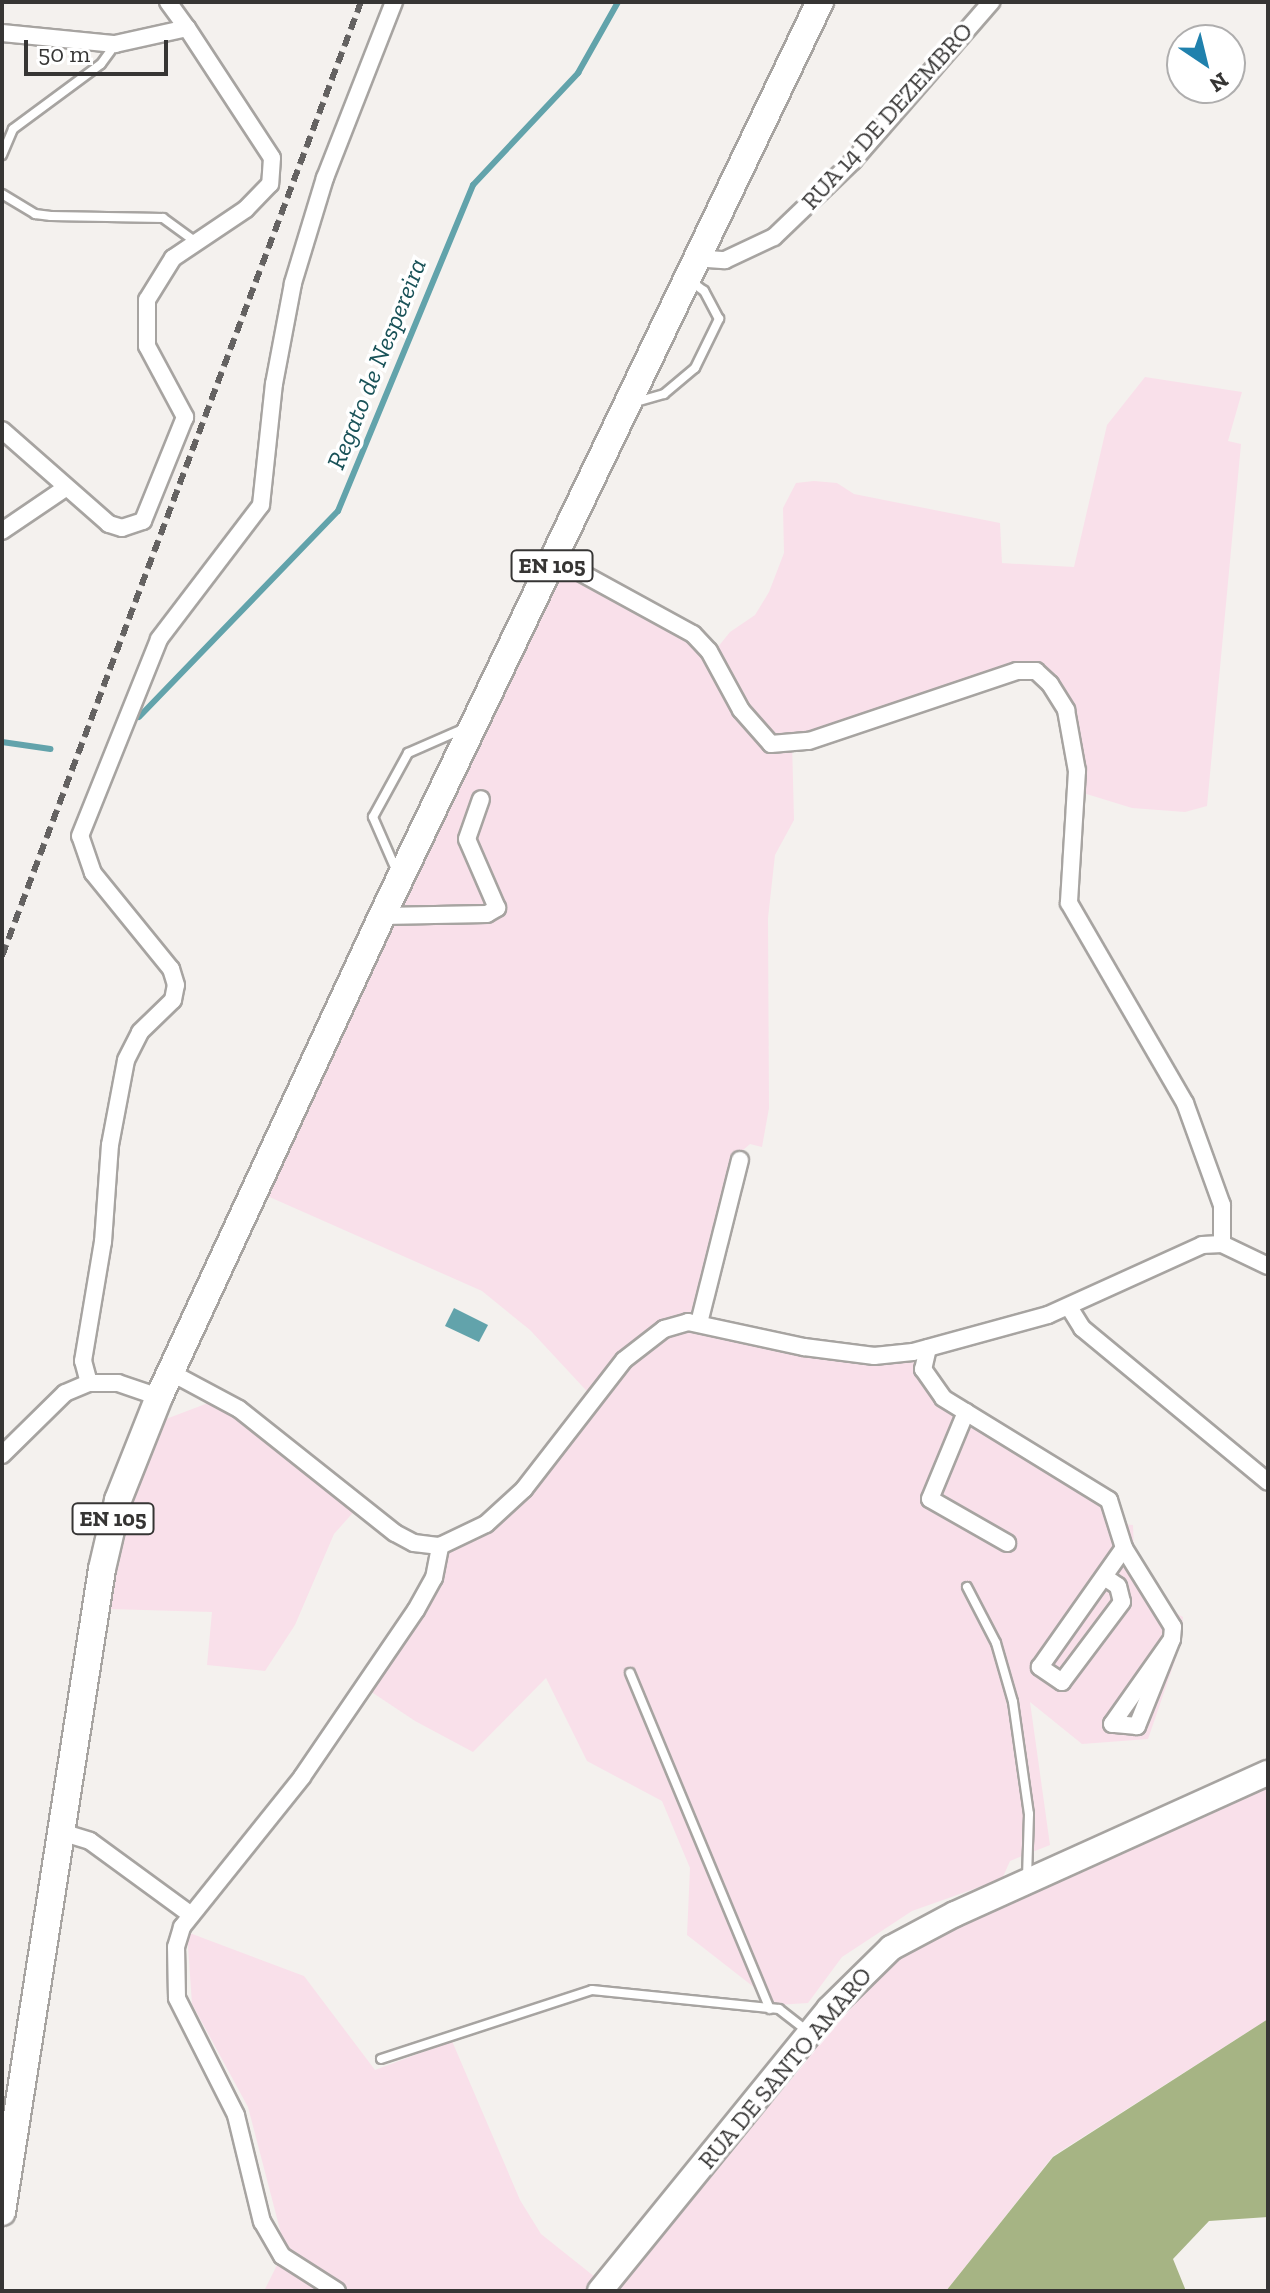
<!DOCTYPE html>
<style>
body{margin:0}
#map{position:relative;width:1270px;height:2293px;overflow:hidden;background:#f4f1ee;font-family:"Zilla Slab",serif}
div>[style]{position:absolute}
.industrial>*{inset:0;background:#f9e0ea}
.forest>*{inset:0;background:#a6b484}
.water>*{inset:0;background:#62a3ab}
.stream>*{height:6px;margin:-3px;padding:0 3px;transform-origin:3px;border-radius:3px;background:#62a3ab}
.roads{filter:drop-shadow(2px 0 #a7a4a1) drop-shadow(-2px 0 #a7a4a1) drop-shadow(0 2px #a7a4a1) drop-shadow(0 -2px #a7a4a1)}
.lane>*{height:8px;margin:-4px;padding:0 4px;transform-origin:4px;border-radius:4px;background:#fff}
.street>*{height:16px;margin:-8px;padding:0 8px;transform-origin:8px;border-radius:8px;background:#fff}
.secondary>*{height:24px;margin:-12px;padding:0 12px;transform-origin:12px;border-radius:12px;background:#fff}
.primary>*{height:26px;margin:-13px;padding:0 13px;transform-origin:13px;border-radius:13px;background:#fff}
.rail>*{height:6px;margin-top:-3px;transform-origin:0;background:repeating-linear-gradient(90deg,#646261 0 12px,transparent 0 18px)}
span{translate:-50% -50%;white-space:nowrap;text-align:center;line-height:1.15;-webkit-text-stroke:7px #fff;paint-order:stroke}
.shield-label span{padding:2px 6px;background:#fff;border:2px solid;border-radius:6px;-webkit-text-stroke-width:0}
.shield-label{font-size:22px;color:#363534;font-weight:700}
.street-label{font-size:24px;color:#363534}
.water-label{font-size:26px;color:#195258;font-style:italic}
.frame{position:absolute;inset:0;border:4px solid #363534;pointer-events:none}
.north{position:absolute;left:1166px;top:24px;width:80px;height:80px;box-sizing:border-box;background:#fff;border:2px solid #afaeae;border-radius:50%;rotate:145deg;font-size:22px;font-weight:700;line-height:32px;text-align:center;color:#363534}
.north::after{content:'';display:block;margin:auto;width:28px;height:36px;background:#2081ad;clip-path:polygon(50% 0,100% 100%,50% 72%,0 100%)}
.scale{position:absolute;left:24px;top:40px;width:144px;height:36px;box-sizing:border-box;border:4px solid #363534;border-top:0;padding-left:10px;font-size:24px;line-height:28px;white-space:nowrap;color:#363534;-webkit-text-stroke:6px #fff;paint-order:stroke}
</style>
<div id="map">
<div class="industrial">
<div style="clip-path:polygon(1145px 377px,1242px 392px,1228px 441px,1241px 444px,1207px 806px,1185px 812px,1132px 808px,1080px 792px,1051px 676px,1034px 666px,792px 741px,794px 820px,775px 855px,768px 918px,769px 1108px,762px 1147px,750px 1144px,733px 1159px,699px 1321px,850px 1358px,918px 1350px,924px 1382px,1101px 1496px,1118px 1524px,1133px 1525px,1134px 1553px,1170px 1610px,1183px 1617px,1180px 1646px,1148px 1739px,1082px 1744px,1030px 1702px,1050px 1845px,1010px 1861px,1002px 1879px,912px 1911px,842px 1957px,808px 2003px,777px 2005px,687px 1935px,690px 1868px,662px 1801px,587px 1761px,546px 1678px,473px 1752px,415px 1721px,373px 1693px,363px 1679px,446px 1554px,517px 1489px,596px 1401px,530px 1330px,482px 1291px,265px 1195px,550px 583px,573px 577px,688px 632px,709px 658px,730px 632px,755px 615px,769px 592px,784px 553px,783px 508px,796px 483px,814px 481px,837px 483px,854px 494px,1000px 523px,1002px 563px,1074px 567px,1107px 425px)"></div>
<div style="clip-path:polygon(216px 1400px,358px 1507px,334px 1534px,295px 1625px,265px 1671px,207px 1665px,212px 1612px,109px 1609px,133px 1500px,166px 1419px)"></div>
<div style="clip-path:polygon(1268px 1785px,1268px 2019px,1053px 2156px,946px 2291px,264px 2291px,285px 2249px,248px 2107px,192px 2004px,187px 1932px,304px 1976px,375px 2070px,452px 2041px,520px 2200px,541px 2234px,600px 2281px,863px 1978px,942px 1925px)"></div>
</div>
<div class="forest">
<div style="clip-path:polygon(1268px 2019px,1268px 2217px,1209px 2221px,1173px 2259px,1186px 2291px,946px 2291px,1053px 2157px)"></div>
</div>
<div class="water">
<div style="clip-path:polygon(454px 1308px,488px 1325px,479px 1342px,445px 1326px)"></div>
</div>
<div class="stream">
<div style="left:139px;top:717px;width:286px;rotate:-46deg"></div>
<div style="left:338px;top:511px;width:353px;rotate:-67.5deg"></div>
<div style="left:473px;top:185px;width:154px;rotate:-46.8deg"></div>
<div style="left:578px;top:73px;width:81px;rotate:-60.6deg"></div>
<div style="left:2px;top:742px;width:49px;rotate:8.3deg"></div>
</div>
<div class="roads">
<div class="lane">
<div style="left:2px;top:155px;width:28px;rotate:-67deg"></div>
<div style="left:13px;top:129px;width:109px;rotate:-36.5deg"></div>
<div style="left:101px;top:64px;width:24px;rotate:-54deg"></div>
<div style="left:2px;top:194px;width:39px;rotate:31deg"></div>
<div style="left:35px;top:214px;width:16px;rotate:7deg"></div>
<div style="left:51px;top:216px;width:112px;rotate:1deg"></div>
<div style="left:163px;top:218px;width:39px;rotate:36deg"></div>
<div style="left:636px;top:402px;width:29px;rotate:-16deg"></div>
<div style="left:664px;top:394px;width:40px;rotate:-40deg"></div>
<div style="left:695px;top:368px;width:55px;rotate:-63.9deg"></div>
<div style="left:719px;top:319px;width:32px;rotate:-118deg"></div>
<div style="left:704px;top:291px;width:15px;rotate:-143deg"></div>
<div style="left:397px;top:872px;width:60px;rotate:-113.6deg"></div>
<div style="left:373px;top:817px;width:73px;rotate:-61.3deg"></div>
<div style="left:408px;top:753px;width:62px;rotate:-23.7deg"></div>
<div style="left:967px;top:1587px;width:63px;rotate:62.6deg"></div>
<div style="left:996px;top:1643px;width:61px;rotate:73.9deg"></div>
<div style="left:1013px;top:1702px;width:113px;rotate:81.9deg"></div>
<div style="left:1029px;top:1814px;width:62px;rotate:91.8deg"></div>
<div style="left:630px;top:1673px;width:364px;rotate:67.4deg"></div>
<div style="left:381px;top:2059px;width:222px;rotate:-18.1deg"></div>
<div style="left:592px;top:1990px;width:188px;rotate:5.8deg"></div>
<div style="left:779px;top:2009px;width:34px;rotate:38deg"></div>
</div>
<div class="street">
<div style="left:168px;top:2px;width:32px;rotate:54deg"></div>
<div style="left:2px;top:33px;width:114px;rotate:5.6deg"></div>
<div style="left:115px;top:44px;width:74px;rotate:-12.5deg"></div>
<div style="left:187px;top:28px;width:155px;rotate:56.8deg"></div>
<div style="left:272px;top:158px;width:26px;rotate:94deg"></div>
<div style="left:270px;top:184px;width:35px;rotate:134deg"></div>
<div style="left:246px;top:209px;width:88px;rotate:146.1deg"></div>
<div style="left:173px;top:258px;width:49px;rotate:121.8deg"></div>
<div style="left:147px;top:300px;width:46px;rotate:90deg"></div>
<div style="left:147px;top:346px;width:81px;rotate:61.8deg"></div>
<div style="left:185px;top:417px;width:112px;rotate:112deg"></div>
<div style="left:143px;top:521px;width:22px;rotate:162deg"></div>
<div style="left:122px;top:528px;width:14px;rotate:-163deg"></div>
<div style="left:109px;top:524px;width:142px;rotate:-138.7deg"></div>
<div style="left:694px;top:258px;width:31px;rotate:4deg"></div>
<div style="left:725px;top:260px;width:54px;rotate:-25.1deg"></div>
<div style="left:774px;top:237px;width:110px;rotate:-43.9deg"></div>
<div style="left:853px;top:161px;width:211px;rotate:-49deg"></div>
<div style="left:2px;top:531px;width:75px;rotate:-34.1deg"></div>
<div style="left:556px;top:559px;width:156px;rotate:28.7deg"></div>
<div style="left:693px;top:634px;width:23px;rotate:47deg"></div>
<div style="left:709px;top:651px;width:67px;rotate:61.5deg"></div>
<div style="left:741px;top:710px;width:45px;rotate:48.6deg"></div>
<div style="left:771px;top:744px;width:38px;rotate:-5deg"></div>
<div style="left:809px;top:741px;width:219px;rotate:-18.6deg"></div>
<div style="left:1017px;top:671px;width:19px"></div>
<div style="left:1036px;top:671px;width:19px;rotate:43deg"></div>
<div style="left:1050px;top:684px;width:31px;rotate:58deg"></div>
<div style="left:1066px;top:710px;width:62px;rotate:79.8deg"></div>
<div style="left:1077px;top:771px;width:132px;rotate:93.5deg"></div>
<div style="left:1069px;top:903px;width:231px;rotate:59.9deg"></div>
<div style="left:1185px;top:1103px;width:109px;rotate:70.1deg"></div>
<div style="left:1222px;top:1205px;width:39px;rotate:90deg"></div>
<div style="left:382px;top:916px;width:105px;rotate:-1.1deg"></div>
<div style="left:487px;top:914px;width:12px;rotate:-31deg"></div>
<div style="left:497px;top:908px;width:75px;rotate:-113.5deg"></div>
<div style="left:467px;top:839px;width:42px;rotate:-70.7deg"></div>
<div style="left:1069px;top:1307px;width:25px;rotate:58deg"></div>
<div style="left:1082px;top:1328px;width:241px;rotate:39.6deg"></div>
<div style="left:699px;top:1323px;width:168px;rotate:-75.9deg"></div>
<div style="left:928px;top:1348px;width:22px;rotate:103deg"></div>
<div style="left:923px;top:1369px;width:35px;rotate:55deg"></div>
<div style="left:943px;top:1398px;width:195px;rotate:31.6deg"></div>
<div style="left:1109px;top:1500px;width:50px;rotate:72.6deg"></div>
<div style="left:1124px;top:1548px;width:93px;rotate:58.2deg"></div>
<div style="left:1173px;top:1627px;width:12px;rotate:95deg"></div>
<div style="left:1172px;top:1639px;width:94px;rotate:111.9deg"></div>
<div style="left:1137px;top:1726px;width:25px;rotate:-175deg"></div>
<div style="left:1112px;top:1724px;width:104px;rotate:-54.8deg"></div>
<div style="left:170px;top:1372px;width:78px;rotate:28.2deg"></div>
<div style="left:239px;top:1409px;width:199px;rotate:38.5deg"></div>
<div style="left:395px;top:1533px;width:21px;rotate:28deg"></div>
<div style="left:414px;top:1543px;width:26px;rotate:7deg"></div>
<div style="left:440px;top:1546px;width:51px;rotate:-25.6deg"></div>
<div style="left:486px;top:1524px;width:52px;rotate:-42.6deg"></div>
<div style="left:524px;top:1489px;width:163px;rotate:-52.2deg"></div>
<div style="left:624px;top:1360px;width:51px;rotate:-37.8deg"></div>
<div style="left:664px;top:1329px;width:25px;rotate:-16deg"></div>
<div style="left:688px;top:1322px;width:119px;rotate:12.2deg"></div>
<div style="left:804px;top:1347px;width:71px;rotate:7.3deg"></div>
<div style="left:874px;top:1356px;width:39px;rotate:-6deg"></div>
<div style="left:913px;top:1352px;width:140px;rotate:-15.3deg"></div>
<div style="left:1048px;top:1315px;width:169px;rotate:-24.4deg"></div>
<div style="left:1202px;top:1245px;width:20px;rotate:-3deg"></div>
<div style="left:1222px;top:1244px;width:51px;rotate:25.6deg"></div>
<div style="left:89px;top:1383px;width:23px;rotate:-105deg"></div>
<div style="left:83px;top:1361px;width:121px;rotate:-80.5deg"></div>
<div style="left:103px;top:1242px;width:97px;rotate:-85.9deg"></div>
<div style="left:110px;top:1145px;width:86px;rotate:-79.3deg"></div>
<div style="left:126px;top:1060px;width:31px;rotate:-63deg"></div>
<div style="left:140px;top:1032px;width:46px;rotate:-44.1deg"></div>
<div style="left:173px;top:1000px;width:15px;rotate:-79deg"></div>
<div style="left:176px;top:985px;width:17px;rotate:-107deg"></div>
<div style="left:171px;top:969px;width:124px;rotate:-129.1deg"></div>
<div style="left:93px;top:873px;width:39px;rotate:-109deg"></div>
<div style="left:80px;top:836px;width:212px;rotate:-68.1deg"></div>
<div style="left:159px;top:639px;width:168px;rotate:-52.7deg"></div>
<div style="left:261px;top:505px;width:122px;rotate:-83.9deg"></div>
<div style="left:274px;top:384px;width:103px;rotate:-79.3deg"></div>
<div style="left:293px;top:283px;width:110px;rotate:-73.1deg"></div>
<div style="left:325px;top:178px;width:189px;rotate:-68.6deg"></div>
<div style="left:966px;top:1412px;width:94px;rotate:112.5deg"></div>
<div style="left:930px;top:1499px;width:89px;rotate:29.7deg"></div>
<div style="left:2px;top:1455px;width:88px;rotate:-44.5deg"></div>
<div style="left:65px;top:1393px;width:26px;rotate:-23deg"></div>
<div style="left:89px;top:1383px;width:29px"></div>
<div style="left:118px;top:1383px;width:43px;rotate:18.9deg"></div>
<div style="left:1106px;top:1578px;width:14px;rotate:34deg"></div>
<div style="left:1118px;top:1586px;width:16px;rotate:76deg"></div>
<div style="left:1122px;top:1602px;width:100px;rotate:126.9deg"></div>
<div style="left:1062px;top:1682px;width:27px;rotate:-146deg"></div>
<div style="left:1040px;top:1667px;width:146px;rotate:-54.8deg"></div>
<div style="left:61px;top:1832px;width:30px;rotate:17deg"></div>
<div style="left:90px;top:1841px;width:125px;rotate:36.2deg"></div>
<div style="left:337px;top:2291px;width:65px;rotate:-147.5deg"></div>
<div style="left:282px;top:2256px;width:39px;rotate:-120deg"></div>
<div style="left:262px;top:2222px;width:110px;rotate:-103.7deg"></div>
<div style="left:236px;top:2115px;width:131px;rotate:-116.8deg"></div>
<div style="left:177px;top:1998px;width:51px;rotate:-91.1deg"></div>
<div style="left:176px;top:1947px;width:21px;rotate:-73deg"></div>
<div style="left:182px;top:1927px;width:192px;rotate:-51.3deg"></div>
<div style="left:302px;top:1777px;width:202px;rotate:-55.7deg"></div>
<div style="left:416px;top:1610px;width:37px;rotate:-61deg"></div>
<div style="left:434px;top:1578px;width:33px;rotate:-79deg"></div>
</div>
<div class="secondary">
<div style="left:600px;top:2291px;width:363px;rotate:-50.9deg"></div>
<div style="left:829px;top:2009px;width:87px;rotate:-44.5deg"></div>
<div style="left:891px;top:1948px;width:72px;rotate:-28deg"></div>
<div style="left:955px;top:1914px;width:343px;rotate:-24.3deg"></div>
</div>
<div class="primary">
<div style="left:2px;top:2212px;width:651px;rotate:-81.16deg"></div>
<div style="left:102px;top:1569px;width:71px;rotate:-76.9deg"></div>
<div style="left:118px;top:1500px;width:111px;rotate:-68.3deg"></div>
<div style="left:159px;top:1397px;width:530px;rotate:-65.13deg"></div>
<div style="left:382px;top:916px;width:1014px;rotate:-64.4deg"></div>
</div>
</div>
<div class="rail">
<div style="left:2px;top:956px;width:1019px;rotate:-69.38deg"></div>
</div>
<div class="shield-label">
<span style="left:552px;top:566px">EN 105</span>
<span style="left:113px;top:1519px">EN 105</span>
</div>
<div class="street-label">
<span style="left:887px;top:116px;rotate:-48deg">RUA 14 DE DEZEMBRO</span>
<span style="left:785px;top:2068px;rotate:-50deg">RUA DE SANTO AMARO</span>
</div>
<div class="water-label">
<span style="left:377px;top:364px;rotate:-68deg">Regato de Nespereira</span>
</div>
<div class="frame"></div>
<div class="north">N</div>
<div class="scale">50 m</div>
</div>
